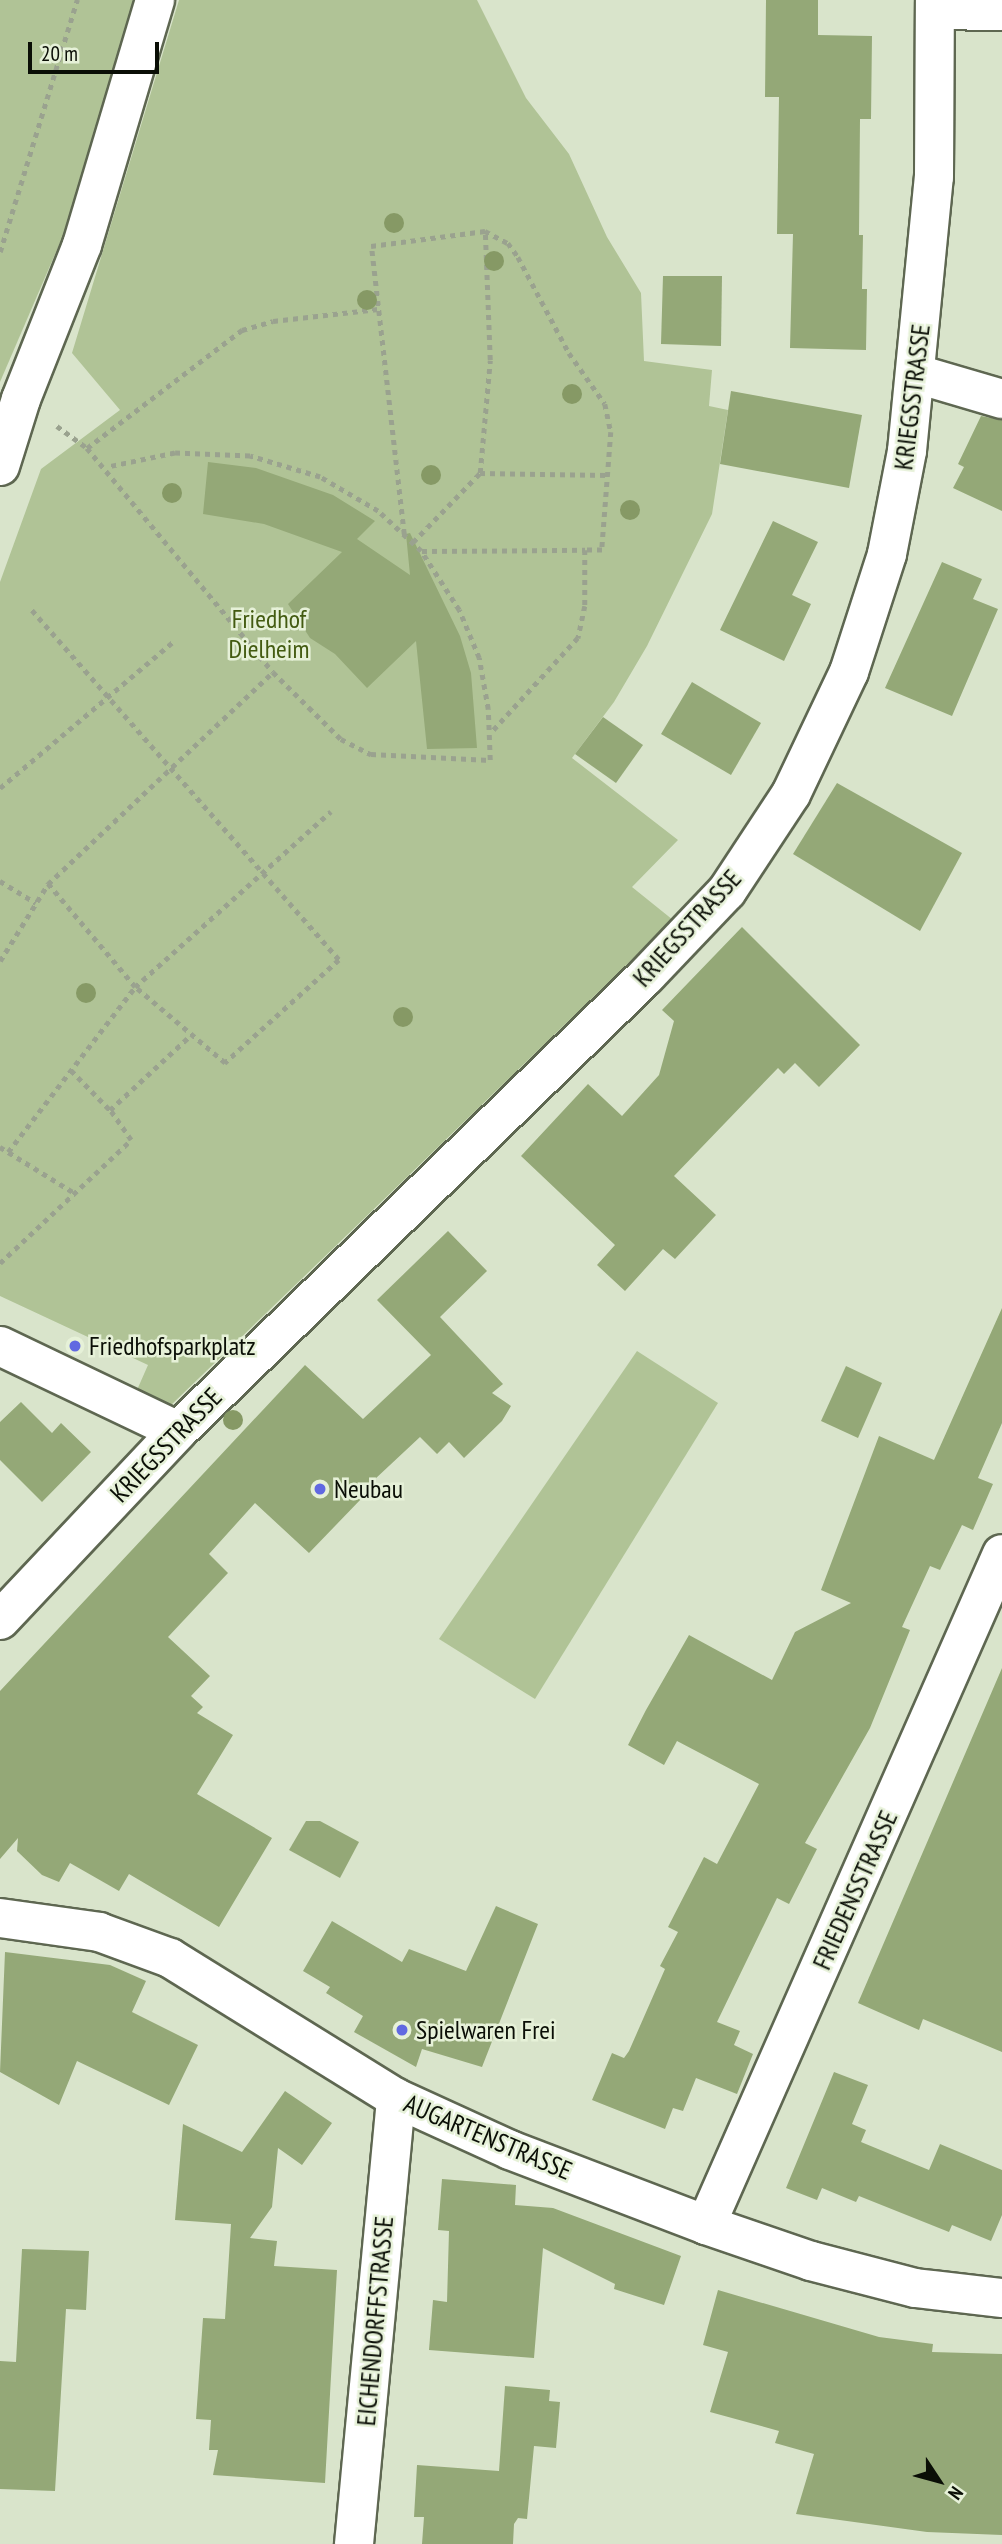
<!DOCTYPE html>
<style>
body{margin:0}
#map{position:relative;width:1002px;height:2544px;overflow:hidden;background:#d9e4cb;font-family:"PT Sans Narrow",sans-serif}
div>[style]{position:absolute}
.green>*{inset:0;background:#b0c396}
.building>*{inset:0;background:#94a877}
.path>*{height:4.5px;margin-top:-2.25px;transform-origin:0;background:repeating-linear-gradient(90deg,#9aa28f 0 5px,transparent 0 10px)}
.roads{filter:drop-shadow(2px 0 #5e6751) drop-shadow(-2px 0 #5e6751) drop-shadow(0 2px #5e6751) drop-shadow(0 -2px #5e6751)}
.minor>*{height:38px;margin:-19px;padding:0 19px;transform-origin:19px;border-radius:19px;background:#fff}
.tertiary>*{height:38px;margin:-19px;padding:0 19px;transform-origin:19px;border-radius:19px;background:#fff}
.trees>*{width:20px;height:20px;margin:-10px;border-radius:50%;background:#869965}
.dots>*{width:19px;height:19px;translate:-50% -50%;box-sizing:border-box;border:4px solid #e6f1d8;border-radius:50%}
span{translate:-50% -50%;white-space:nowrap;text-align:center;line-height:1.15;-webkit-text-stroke:5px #e6f1d8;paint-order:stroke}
.street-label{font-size:26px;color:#0a0e06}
.park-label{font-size:26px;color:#435b11}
.poi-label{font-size:26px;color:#0a0e06}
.left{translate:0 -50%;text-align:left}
.north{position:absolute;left:904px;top:2446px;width:70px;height:70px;-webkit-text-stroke:5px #e6f1d8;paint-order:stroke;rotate:126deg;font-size:19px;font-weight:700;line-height:28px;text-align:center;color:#0a0e06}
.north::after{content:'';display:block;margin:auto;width:24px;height:32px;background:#0a0e06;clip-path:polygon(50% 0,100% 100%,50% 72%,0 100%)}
.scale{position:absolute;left:28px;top:42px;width:131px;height:32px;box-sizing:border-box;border:4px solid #0a0e06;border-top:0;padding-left:9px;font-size:21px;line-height:24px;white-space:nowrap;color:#0a0e06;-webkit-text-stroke:5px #e6f1d8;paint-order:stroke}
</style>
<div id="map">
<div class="green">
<div style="clip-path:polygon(0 0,133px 0,62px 238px,0 382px)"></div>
<div style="clip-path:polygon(179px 0,477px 0,526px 98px,569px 154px,607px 237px,641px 293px,644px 361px,712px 370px,709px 406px,728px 410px,712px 514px,647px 646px,614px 702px,572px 758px,678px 840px,632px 887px,673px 920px,170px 1406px,137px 1390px,148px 1365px,0 1296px,0 582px,41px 469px,120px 410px,72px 353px)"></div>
<div style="clip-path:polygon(637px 1351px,718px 1403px,535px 1699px,439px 1639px)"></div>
</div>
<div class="building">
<div style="clip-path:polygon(766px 0,818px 0,818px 35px,872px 36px,871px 119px,860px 119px,859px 235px,863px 235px,862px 289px,867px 289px,866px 350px,790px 348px,793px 234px,777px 234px,779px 97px,765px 97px)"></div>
<div style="clip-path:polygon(663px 276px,722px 276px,721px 346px,661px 344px)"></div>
<div style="clip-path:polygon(731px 391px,862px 415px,849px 488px,720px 464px)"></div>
<div style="clip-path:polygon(981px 416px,1002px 420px,1002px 511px,953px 488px,964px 467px,958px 464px)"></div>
<div style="clip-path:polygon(208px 462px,256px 468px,333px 495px,375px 521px,357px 539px,410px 575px,406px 534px,410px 533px,460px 636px,471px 673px,477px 748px,427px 749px,416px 641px,367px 688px,335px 654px,310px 638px,288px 604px,342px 552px,264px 524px,203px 514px)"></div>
<div style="clip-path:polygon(773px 521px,818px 542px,792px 595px,811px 604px,784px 661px,720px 630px)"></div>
<div style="clip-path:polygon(942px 562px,982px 579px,973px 599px,998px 609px,952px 716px,885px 688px)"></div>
<div style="clip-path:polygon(692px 682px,761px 723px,731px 775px,661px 734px)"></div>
<div style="clip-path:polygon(603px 717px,643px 745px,616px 783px,575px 754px)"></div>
<div style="clip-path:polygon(837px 783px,962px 853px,920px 931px,793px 854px)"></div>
<div style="clip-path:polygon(742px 927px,860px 1045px,819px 1087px,795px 1063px,784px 1074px,778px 1068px,674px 1176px,716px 1215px,675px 1259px,663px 1249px,625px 1291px,597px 1265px,615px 1245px,521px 1156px,588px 1084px,622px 1116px,659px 1075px,674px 1021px,662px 1010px)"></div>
<div style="clip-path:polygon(448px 1231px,487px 1271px,440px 1317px,503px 1384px,492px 1393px,511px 1406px,502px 1421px,464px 1458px,449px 1442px,437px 1454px,420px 1437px,359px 1494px,362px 1498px,309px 1553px,255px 1503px,209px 1554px,228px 1573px,168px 1637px,210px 1676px,191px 1696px,203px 1707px,197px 1713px,233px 1735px,197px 1794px,272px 1838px,219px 1927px,129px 1874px,119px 1891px,70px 1863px,59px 1882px,42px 1875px,17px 1851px,18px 1838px,0 1859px,0 1691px,305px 1365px,363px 1419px,431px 1355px,377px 1300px)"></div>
<div style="clip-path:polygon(1002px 1308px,1002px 1423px,978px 1478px,993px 1484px,973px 1530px,962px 1525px,940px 1570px,930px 1566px,902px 1627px,910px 1630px,870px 1728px,805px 1843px,817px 1849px,789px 1904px,777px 1898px,717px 2022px,740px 2031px,734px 2045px,753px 2054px,737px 2094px,696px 2078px,683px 2111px,673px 2108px,665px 2129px,592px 2100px,612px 2053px,624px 2058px,629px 2051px,665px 1969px,660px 1966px,678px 1932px,668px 1927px,704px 1857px,717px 1864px,759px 1784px,677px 1741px,664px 1765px,628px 1745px,646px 1710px,689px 1635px,772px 1680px,795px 1632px,851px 1603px,821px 1590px,879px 1436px,934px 1460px)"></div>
<div style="clip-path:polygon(846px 1366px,882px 1383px,858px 1438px,821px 1421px)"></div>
<div style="clip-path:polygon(21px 1402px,52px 1433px,61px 1423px,91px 1452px,42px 1502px,0 1460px,0 1422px)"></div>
<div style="clip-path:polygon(1002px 1668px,1002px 2052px,923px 2019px,919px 2030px,858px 2003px)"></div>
<div style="clip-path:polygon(306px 1821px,320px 1821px,359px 1842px,340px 1878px,289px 1850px)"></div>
<div style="clip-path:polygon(496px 1906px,538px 1924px,482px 2067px,422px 2049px,416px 2067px,354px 2032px,363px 2016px,326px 1993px,330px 1987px,303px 1971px,332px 1921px,402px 1962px,409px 1949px,466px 1971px)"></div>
<div style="clip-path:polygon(5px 1952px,110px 1965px,146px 1981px,132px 2012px,198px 2045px,169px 2105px,77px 2061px,59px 2105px,0 2072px)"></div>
<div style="clip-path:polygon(834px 2072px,868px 2085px,852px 2124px,866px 2130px,861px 2142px,929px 2170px,940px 2144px,1002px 2170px,1002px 2215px,991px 2241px,952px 2225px,949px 2232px,859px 2196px,856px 2202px,822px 2188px,817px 2200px,786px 2188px)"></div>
<div style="clip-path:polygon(285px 2091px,332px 2123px,302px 2165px,278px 2148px,272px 2207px,250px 2238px,277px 2241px,274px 2266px,337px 2270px,325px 2483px,213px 2475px,218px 2450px,209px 2450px,211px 2420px,196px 2419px,203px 2318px,225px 2319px,231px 2224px,175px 2220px,183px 2124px,242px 2152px)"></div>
<div style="clip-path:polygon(442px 2179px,516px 2185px,515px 2205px,553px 2208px,681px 2256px,664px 2305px,614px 2289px,615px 2284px,543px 2248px,534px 2358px,429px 2350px,433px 2300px,447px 2302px,449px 2231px,438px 2230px)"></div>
<div style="clip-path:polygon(22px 2249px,89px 2251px,86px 2310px,66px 2309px,55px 2491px,0 2489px,0 2361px,16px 2362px)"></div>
<div style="clip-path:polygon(718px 2290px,879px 2337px,933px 2344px,932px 2352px,1002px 2354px,1002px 2535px,927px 2532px,796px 2514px,814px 2454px,775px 2443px,779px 2431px,710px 2412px,728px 2352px,703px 2345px)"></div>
<div style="clip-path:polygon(505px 2386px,550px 2390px,549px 2401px,560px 2402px,556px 2448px,534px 2446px,527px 2519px,518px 2518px,514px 2524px,513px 2544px,422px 2544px,424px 2517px,414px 2517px,417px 2465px,499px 2471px)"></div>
</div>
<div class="path">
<div style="left:0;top:252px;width:264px;rotate:-73deg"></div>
<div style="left:57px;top:426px;width:37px;rotate:36deg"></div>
<div style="left:87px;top:448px;width:195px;rotate:-37.3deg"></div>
<div style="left:242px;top:330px;width:32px;rotate:-16deg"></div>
<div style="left:273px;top:321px;width:106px;rotate:-6.5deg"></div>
<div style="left:87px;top:448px;width:291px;rotate:50.3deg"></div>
<div style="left:273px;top:672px;width:95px;rotate:44.6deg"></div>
<div style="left:341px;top:739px;width:34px;rotate:27deg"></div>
<div style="left:371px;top:754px;width:119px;rotate:2.9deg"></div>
<div style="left:490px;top:760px;width:51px;rotate:-92.2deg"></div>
<div style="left:488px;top:709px;width:52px;rotate:-100deg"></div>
<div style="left:479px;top:658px;width:52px;rotate:-112.6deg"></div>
<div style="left:459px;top:610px;width:70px;rotate:-122.8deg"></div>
<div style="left:421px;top:551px;width:59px;rotate:-137.1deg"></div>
<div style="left:378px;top:511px;width:67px;rotate:-149.6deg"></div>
<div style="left:320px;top:477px;width:73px;rotate:-163.3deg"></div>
<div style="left:250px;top:456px;width:75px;rotate:-177.7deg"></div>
<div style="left:175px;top:453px;width:68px;rotate:168.2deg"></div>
<div style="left:480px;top:473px;width:128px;rotate:0.9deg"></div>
<div style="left:404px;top:534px;width:290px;rotate:-96.5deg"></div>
<div style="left:371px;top:246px;width:115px;rotate:-7.5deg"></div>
<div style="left:485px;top:231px;width:26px;rotate:28deg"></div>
<div style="left:508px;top:243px;width:17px;rotate:54deg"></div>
<div style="left:518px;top:257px;width:109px;rotate:62deg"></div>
<div style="left:569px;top:353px;width:62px;rotate:54.8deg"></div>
<div style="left:605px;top:404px;width:29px;rotate:78deg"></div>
<div style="left:611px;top:432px;width:118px;rotate:94.4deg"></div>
<div style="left:602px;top:550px;width:17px;rotate:180deg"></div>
<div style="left:585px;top:550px;width:56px;rotate:90deg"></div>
<div style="left:585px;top:606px;width:33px;rotate:102deg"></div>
<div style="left:578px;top:638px;width:129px;rotate:132.5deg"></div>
<div style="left:413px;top:542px;width:96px;rotate:-45.8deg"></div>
<div style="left:480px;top:473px;width:113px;rotate:-84.9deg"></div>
<div style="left:490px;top:360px;width:128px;rotate:-92.2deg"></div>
<div style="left:422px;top:551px;width:163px;rotate:-0.4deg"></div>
<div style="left:32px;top:610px;width:466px;rotate:48.7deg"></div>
<div style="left:339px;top:960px;width:154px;rotate:137.9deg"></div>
<div style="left:225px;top:1063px;width:118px;rotate:-139.8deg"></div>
<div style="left:135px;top:987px;width:135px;rotate:-130.2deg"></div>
<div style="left:0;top:788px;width:229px;rotate:-40.2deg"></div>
<div style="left:0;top:881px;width:42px;rotate:31.4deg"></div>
<div style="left:0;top:961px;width:91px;rotate:-58.1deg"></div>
<div style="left:48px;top:884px;width:309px;rotate:-43.3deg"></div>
<div style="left:71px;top:1070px;width:56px;rotate:45.7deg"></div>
<div style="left:0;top:1147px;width:86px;rotate:31.7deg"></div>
<div style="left:8px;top:1152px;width:208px;rotate:-52.4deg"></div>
<div style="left:135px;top:987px;width:263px;rotate:-41.9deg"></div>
<div style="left:0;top:1263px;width:180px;rotate:-43.2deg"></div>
<div style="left:131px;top:1140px;width:37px;rotate:-125deg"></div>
<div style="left:110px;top:1110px;width:110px;rotate:-42.8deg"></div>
</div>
<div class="roads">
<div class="minor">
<div style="left:935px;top:10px;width:67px;rotate:0.9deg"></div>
<div style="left:917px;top:374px;width:89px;rotate:16.4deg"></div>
<div style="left:0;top:1346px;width:197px;rotate:25.5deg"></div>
<div style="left:0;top:1620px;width:260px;rotate:-46.7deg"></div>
<div style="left:178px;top:1431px;width:653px;rotate:-44.19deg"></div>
<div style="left:646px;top:976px;width:117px;rotate:-46.4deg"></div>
<div style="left:727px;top:891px;width:116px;rotate:-56.6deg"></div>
<div style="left:791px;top:794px;width:135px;rotate:-64.6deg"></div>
<div style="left:849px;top:672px;width:124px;rotate:-72.1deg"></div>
<div style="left:887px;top:554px;width:105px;rotate:-79deg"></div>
<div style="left:907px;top:451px;width:275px;rotate:-84.4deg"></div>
<div style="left:934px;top:177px;width:177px;rotate:-89.7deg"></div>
<div style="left:0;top:1918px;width:100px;rotate:8deg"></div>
<div style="left:99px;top:1932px;width:76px;rotate:20.1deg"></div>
<div style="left:170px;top:1958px;width:266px;rotate:31.8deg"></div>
<div style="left:396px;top:2098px;width:125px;rotate:24.5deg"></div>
<div style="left:510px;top:2150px;width:210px;rotate:20.9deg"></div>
<div style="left:706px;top:2225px;width:111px;rotate:18.9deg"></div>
<div style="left:811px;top:2261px;width:107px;rotate:14.6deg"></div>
<div style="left:915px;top:2288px;width:88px;rotate:6.6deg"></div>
<div style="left:706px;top:2225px;width:733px;rotate:-66.2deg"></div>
<div style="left:354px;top:2544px;width:448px;rotate:-84.6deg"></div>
</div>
<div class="tertiary">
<div style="left:0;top:466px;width:70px;rotate:-72.6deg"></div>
<div style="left:21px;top:399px;width:166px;rotate:-68.4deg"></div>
<div style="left:82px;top:245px;width:256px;rotate:-73.4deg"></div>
</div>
</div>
<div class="trees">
<div style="left:394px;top:223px"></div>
<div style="left:494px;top:261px"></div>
<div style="left:367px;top:300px"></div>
<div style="left:572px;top:394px"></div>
<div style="left:431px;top:475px"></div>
<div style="left:172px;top:493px"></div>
<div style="left:630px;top:510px"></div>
<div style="left:86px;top:993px"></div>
<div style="left:403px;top:1017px"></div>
<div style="left:233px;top:1420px"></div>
</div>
<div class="dots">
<div style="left:75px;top:1346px;background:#6169e1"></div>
<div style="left:320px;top:1489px;background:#6169e1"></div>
<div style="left:402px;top:2030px;background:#6169e1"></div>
</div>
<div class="street-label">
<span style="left:912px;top:397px;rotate:-83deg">KRIEGSSTRASSE</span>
<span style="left:687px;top:928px;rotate:-48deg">KRIEGSSTRASSE</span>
<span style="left:166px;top:1445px;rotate:-46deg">KRIEGSSTRASSE</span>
<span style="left:855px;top:1890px;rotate:-66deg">FRIEDENSSTRASSE</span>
<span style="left:488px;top:2137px;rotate:23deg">AUGARTENSTRASSE</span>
<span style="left:375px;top:2321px;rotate:-85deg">EICHENDORFFSTRASSE</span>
</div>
<div class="park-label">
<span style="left:269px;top:634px">Friedhof<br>Dielheim</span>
</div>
<div class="poi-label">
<span class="left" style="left:89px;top:1346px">Friedhofsparkplatz</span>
<span class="left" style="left:334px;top:1489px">Neubau</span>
<span class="left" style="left:416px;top:2030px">Spielwaren Frei</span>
</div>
<div class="north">N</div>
<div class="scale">20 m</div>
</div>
